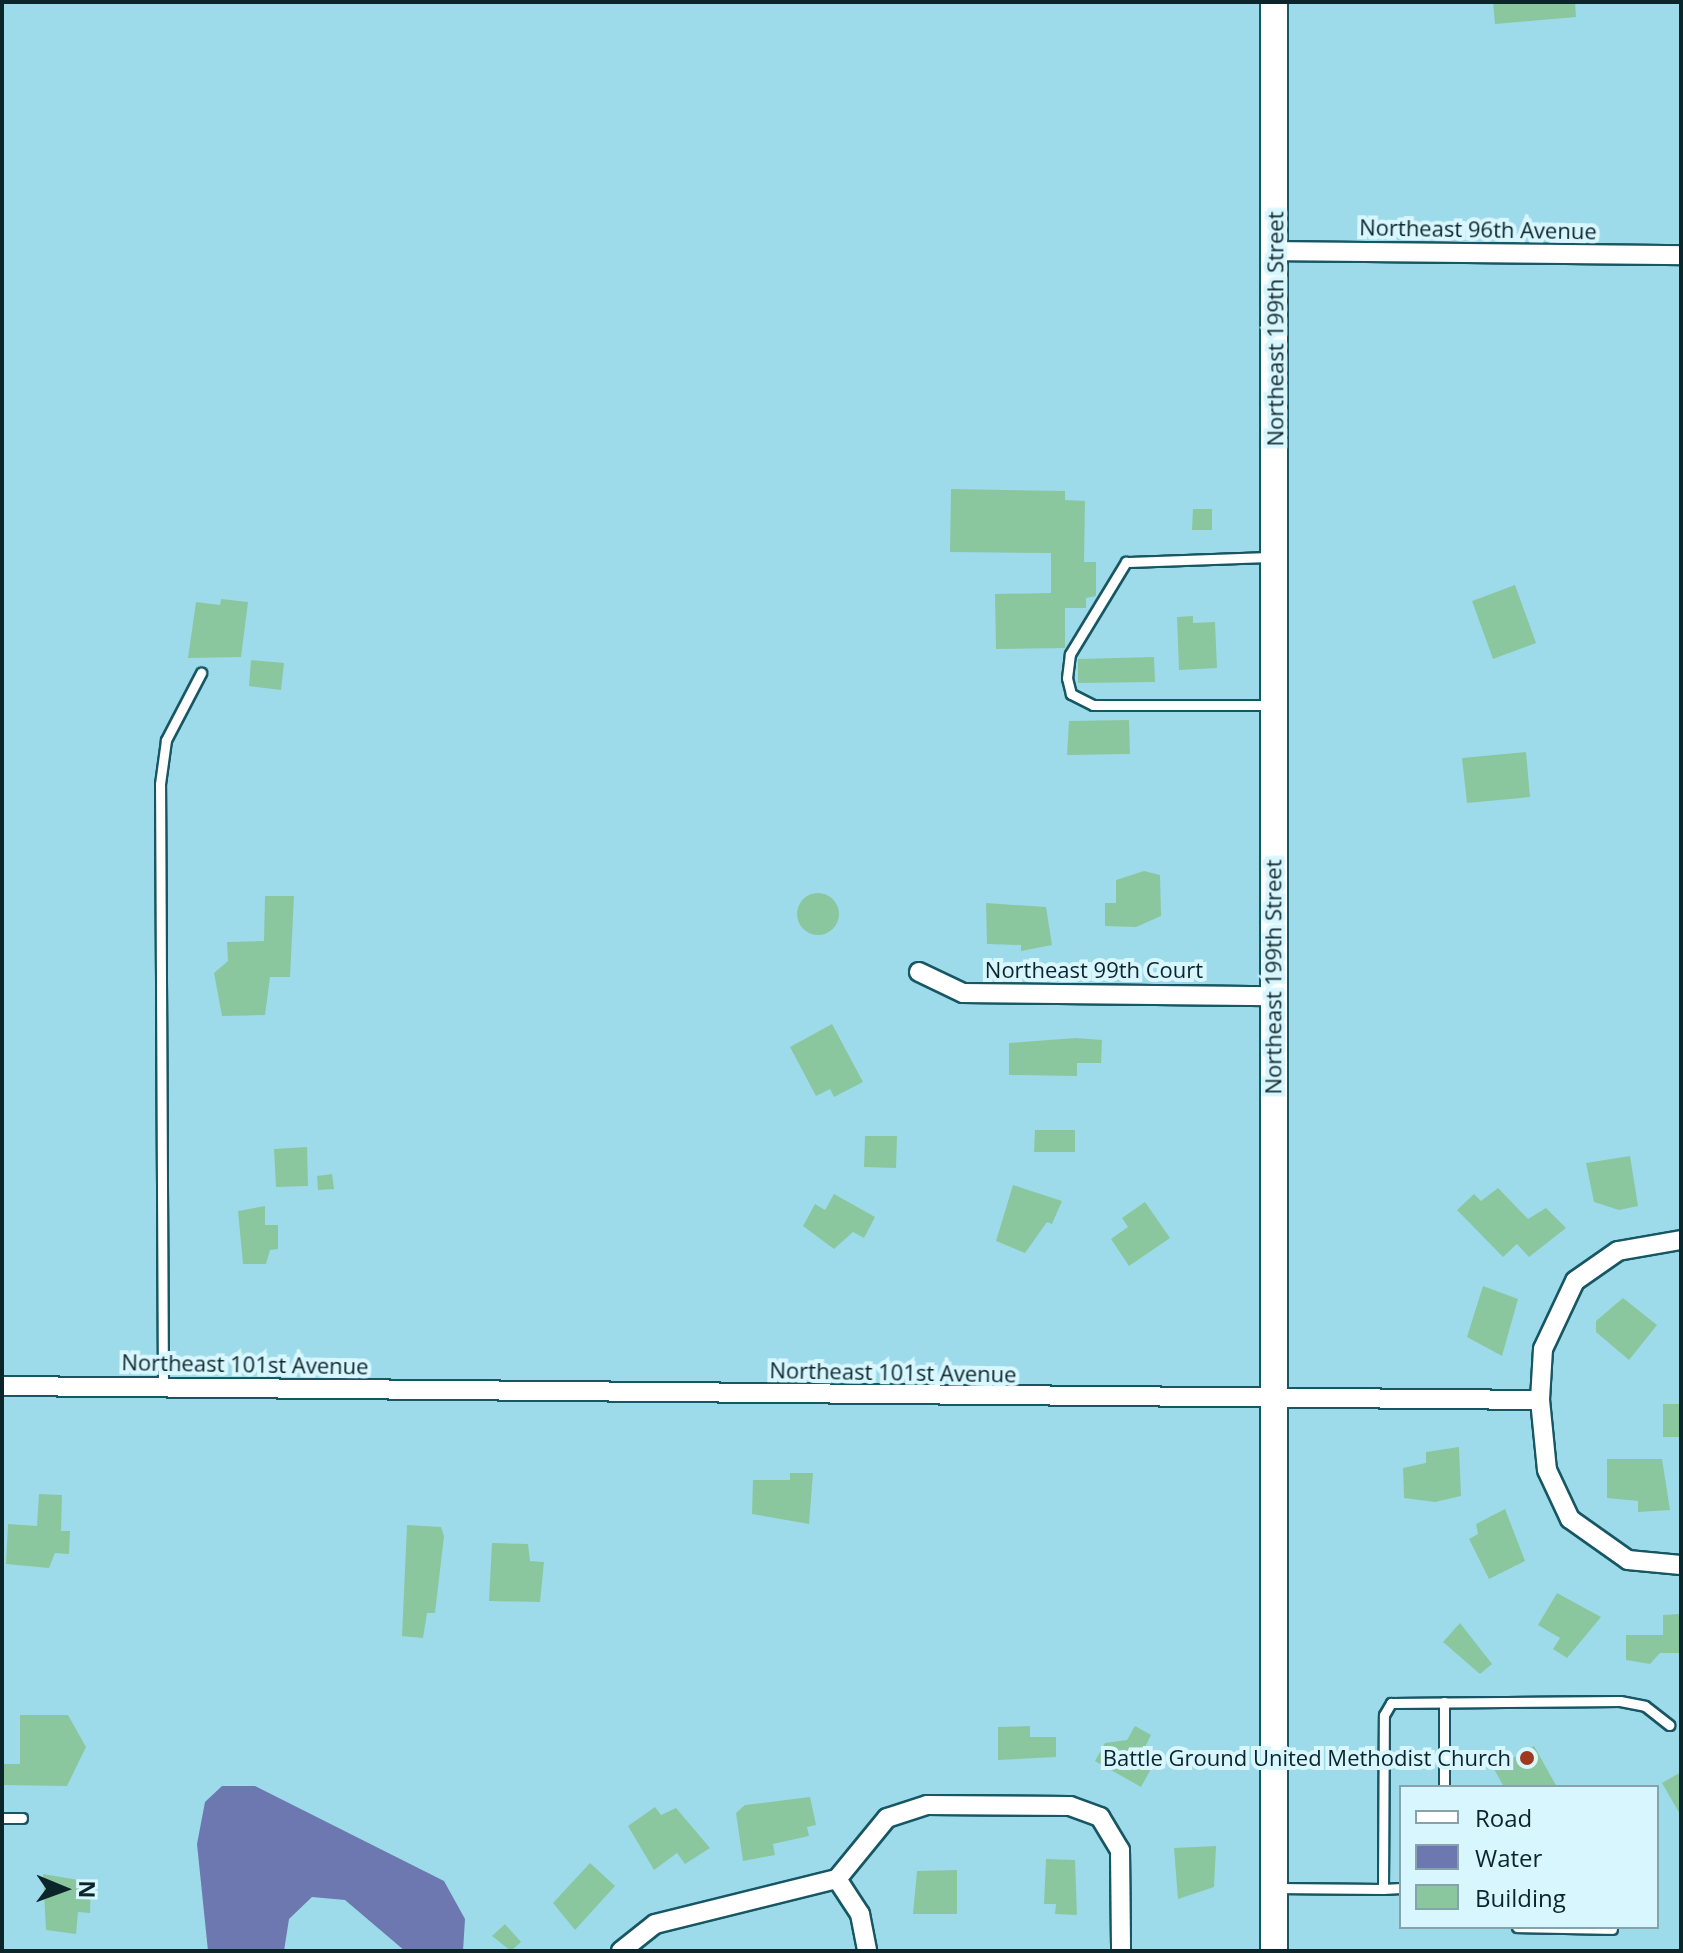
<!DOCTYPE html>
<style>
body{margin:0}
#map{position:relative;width:1683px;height:1953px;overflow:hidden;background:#9ddbea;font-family:"Open Sans",sans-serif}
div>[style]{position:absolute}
.water>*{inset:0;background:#6c78af}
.building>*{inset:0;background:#8bc79e}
.round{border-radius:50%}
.roads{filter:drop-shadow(2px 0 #175764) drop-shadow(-2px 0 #175764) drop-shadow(0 2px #175764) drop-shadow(0 -2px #175764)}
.service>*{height:9px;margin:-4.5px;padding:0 4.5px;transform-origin:4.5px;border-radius:4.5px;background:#fff}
.minor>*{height:18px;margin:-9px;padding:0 9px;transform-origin:9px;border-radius:9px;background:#fff}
.secondary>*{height:26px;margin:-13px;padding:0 13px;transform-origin:13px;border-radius:13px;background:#fff}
.dots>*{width:22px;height:22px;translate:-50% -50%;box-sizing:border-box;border:4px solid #d8f6fe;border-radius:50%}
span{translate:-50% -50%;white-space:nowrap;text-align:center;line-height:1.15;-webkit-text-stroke:8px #d8f6fe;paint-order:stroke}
.street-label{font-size:22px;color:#0c252b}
.poi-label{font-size:22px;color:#0c252b}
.right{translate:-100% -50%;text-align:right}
.frame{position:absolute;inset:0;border:4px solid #0c252b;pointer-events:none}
.legend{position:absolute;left:1399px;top:1785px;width:260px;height:144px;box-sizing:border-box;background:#d8f6fe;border:2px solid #86a2aa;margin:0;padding:10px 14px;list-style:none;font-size:24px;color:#0c252b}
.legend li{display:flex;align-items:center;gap:16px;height:40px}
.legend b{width:40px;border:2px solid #86a2aa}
.north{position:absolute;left:24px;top:1849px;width:80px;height:80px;-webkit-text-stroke:6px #d8f6fe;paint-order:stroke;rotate:91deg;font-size:22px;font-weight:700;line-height:32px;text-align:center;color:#0c252b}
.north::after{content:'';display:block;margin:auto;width:28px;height:36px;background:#0c252b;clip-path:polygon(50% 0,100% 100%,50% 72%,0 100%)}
</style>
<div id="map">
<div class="water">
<div style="clip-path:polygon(222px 1786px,255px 1786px,444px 1881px,465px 1919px,463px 1951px,405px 1951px,345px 1900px,312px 1897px,289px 1919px,284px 1951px,208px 1951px,197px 1844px,205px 1802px)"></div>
</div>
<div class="building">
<div style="clip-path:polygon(1493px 2px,1575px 2px,1576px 17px,1495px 24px)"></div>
<div style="clip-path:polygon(951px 489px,1065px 491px,1065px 500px,1085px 501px,1084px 562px,1096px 562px,1096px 596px,1086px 598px,1086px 608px,1065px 608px,1065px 648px,996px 649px,995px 594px,1051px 593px,1051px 553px,950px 552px)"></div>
<div style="clip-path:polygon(1193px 509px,1212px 509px,1212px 530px,1192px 530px)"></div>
<div style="clip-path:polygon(1515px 585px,1536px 643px,1493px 659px,1472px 601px)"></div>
<div style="clip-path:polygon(221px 599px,248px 602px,241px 657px,188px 658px,196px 602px,220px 605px)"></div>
<div style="clip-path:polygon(1193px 616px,1193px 623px,1215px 622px,1217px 668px,1179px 670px,1177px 617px)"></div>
<div style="clip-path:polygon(1154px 657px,1155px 682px,1078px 683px,1078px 659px)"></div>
<div style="clip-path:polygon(251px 660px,284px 663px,281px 690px,249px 686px)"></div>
<div style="clip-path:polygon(1129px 720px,1130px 754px,1067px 755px,1069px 721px)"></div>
<div style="clip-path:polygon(1526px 752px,1530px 797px,1467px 803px,1462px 758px)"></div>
<div style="clip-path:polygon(1144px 871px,1160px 875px,1161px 916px,1136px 927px,1105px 926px,1105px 903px,1116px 903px,1116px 880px)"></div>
<div class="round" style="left:797px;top:893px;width:42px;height:42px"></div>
<div style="clip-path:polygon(265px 896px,294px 896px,290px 977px,270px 977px,265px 1015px,222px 1016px,214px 973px,228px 961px,227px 942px,264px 941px)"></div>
<div style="clip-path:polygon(986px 903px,1046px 907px,1052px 945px,1021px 951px,1021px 945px,987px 944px)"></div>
<div style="clip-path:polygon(832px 1024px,863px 1082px,834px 1097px,830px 1089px,816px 1096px,790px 1047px)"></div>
<div style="clip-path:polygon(1076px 1038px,1102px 1040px,1101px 1063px,1077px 1063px,1077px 1076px,1009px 1075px,1009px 1043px)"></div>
<div style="clip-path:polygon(1035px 1130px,1075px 1130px,1075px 1152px,1034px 1152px)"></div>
<div style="clip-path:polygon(865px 1136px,897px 1136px,896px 1168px,864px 1167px)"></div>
<div style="clip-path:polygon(307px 1147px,308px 1186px,276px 1187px,274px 1149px)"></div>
<div style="clip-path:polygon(1630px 1156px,1638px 1206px,1619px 1210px,1594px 1202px,1586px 1163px)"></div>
<div style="clip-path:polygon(332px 1174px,334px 1189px,318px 1190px,317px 1176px)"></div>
<div style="clip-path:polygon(1013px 1185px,1062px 1201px,1052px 1224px,1047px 1222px,1025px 1253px,996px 1241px)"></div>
<div style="clip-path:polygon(1498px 1188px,1528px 1219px,1546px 1208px,1566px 1228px,1529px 1257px,1517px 1244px,1503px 1257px,1457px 1210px,1474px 1194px,1481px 1201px)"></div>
<div style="clip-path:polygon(834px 1194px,875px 1217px,864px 1238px,853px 1232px,834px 1249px,803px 1226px,815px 1204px,825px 1210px)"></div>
<div style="clip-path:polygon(1145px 1202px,1170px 1238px,1129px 1266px,1111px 1239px,1128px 1227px,1122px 1218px)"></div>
<div style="clip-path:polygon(265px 1206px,265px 1225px,278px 1225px,278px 1249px,270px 1250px,266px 1264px,243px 1264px,238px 1211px)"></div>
<div style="clip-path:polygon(1483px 1286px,1518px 1299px,1502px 1356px,1467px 1337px)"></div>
<div style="clip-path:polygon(1623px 1298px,1657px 1325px,1629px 1360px,1596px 1332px,1596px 1321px)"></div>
<div style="clip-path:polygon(1663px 1404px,1681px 1404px,1681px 1437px,1663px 1437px)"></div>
<div style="clip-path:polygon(1459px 1447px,1461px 1496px,1435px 1502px,1404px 1498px,1403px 1468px,1426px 1463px,1426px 1452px)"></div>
<div style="clip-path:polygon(1607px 1459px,1662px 1459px,1670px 1510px,1638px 1512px,1638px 1501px,1607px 1498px)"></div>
<div style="clip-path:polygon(790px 1473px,813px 1473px,809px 1524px,752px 1514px,753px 1480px,790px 1480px)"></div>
<div style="clip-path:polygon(39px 1494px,62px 1495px,61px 1531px,70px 1531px,69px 1554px,55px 1553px,49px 1568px,6px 1564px,8px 1524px,37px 1526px)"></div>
<div style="clip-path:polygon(1505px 1509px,1525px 1561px,1489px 1579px,1469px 1539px,1478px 1534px,1476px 1524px)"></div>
<div style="clip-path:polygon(407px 1525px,441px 1527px,444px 1536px,435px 1613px,427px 1613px,423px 1638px,402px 1636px)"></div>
<div style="clip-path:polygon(492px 1543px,528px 1544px,530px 1561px,544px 1562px,540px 1602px,489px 1601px)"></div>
<div style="clip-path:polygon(1557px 1593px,1601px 1617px,1567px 1658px,1553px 1649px,1560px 1638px,1538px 1625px)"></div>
<div style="clip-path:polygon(1681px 1614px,1681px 1653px,1660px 1653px,1650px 1664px,1626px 1660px,1626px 1635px,1663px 1635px,1663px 1615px)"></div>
<div style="clip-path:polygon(1460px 1623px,1492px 1664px,1480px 1674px,1443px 1642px)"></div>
<div style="clip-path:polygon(20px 1715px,68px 1715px,86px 1747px,67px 1786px,2px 1785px,2px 1764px,20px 1764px)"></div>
<div style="clip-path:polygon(1030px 1726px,1030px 1737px,1056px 1737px,1056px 1757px,998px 1760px,998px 1727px)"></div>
<div style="clip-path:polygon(1135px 1726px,1151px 1735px,1144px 1749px,1157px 1758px,1141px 1787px,1095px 1761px,1105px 1743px,1127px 1740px)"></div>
<div style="clip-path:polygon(1534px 1746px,1557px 1787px,1504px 1787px,1494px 1769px)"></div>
<div style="clip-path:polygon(1681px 1772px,1681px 1816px,1662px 1783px)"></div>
<div style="clip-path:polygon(810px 1797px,816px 1825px,807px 1827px,809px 1836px,773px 1844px,775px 1855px,743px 1861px,736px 1813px,745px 1805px)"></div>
<div style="clip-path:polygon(655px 1807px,661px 1815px,676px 1808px,710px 1848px,685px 1864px,677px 1853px,654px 1870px,628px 1826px)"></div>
<div style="clip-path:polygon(1216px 1846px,1214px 1887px,1178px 1899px,1174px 1848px)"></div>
<div style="clip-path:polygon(1046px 1859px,1075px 1860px,1077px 1915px,1055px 1914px,1056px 1904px,1044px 1904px)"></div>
<div style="clip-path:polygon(590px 1863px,615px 1886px,575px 1930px,553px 1903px)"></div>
<div style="clip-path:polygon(957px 1870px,957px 1914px,913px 1914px,917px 1871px)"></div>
<div style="clip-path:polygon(43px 1874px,91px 1882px,90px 1913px,78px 1912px,76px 1934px,46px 1930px)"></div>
<div style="clip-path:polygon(505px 1924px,521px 1942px,511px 1951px,492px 1936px)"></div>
</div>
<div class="roads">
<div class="service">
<div style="left:1270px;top:705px;width:177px;rotate:180deg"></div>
<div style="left:1093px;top:705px;width:25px;rotate:-153deg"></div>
<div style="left:1071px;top:694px;width:16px;rotate:-104deg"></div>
<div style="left:1067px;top:678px;width:24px;rotate:-83deg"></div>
<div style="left:1070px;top:654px;width:108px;rotate:-58.7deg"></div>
<div style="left:1126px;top:562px;width:145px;rotate:-2deg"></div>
<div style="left:163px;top:1388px;width:604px;rotate:-90.28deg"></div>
<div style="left:160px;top:784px;width:44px;rotate:-82.2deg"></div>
<div style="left:166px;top:740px;width:76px;rotate:-62.4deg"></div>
<div style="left:1444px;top:1702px;width:85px;rotate:90deg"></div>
<div style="left:2px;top:1818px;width:20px"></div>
<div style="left:1275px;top:1888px;width:108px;rotate:0.5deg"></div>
<div style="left:1401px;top:1888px;width:18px;rotate:177deg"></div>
<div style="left:1383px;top:1889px;width:174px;rotate:-89.7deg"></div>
<div style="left:1384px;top:1715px;width:14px;rotate:-60deg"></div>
<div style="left:1391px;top:1703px;width:229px;rotate:-0.5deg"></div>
<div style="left:1620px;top:1701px;width:25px;rotate:11deg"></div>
<div style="left:1645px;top:1706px;width:31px;rotate:38deg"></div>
<div style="left:1517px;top:1927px;width:95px;rotate:1.2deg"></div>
</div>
<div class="minor">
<div style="left:1275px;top:251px;width:406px;rotate:0.6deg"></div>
<div style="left:919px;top:972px;width:49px;rotate:25.5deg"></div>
<div style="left:963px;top:993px;width:311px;rotate:0.6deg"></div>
<div style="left:1681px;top:1240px;width:64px;rotate:170.1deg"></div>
<div style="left:1618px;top:1251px;width:52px;rotate:145.1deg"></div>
<div style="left:1575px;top:1281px;width:75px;rotate:115.2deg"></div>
<div style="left:1543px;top:1349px;width:51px;rotate:93.4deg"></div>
<div style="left:1540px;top:1400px;width:70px;rotate:84.3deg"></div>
<div style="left:1547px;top:1470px;width:54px;rotate:64.9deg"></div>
<div style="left:1570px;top:1519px;width:71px;rotate:35.3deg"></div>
<div style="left:1628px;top:1560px;width:53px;rotate:5.4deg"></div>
<div style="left:2px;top:1386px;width:1538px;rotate:0.52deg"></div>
<div style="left:837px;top:1879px;width:42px;rotate:56.7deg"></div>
<div style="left:860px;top:1914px;width:38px;rotate:79deg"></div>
<div style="left:621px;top:1951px;width:43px;rotate:-38.5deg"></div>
<div style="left:655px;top:1924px;width:187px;rotate:-13.9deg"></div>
<div style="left:837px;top:1879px;width:79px;rotate:-50.7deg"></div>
<div style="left:887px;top:1818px;width:42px;rotate:-18deg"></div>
<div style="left:927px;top:1805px;width:143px;rotate:0.4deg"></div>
<div style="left:1070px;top:1806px;width:32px;rotate:20deg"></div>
<div style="left:1100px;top:1817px;width:39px;rotate:59deg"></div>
<div style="left:1120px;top:1850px;width:101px;rotate:89.4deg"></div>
</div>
<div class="secondary">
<div style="left:1274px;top:2px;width:1949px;rotate:90deg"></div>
</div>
</div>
<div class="dots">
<div style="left:1527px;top:1758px;background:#a13820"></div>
</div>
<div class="street-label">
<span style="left:1478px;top:229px;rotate:1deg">Northeast 96th Avenue</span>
<span style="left:1275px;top:329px;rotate:-90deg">Northeast 199th Street</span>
<span style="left:1094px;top:970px">Northeast 99th Court</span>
<span style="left:1273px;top:977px;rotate:-90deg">Northeast 199th Street</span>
<span style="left:245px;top:1364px;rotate:1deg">Northeast 101st Avenue</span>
<span style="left:893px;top:1372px;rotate:1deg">Northeast 101st Avenue</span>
</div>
<div class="poi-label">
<span class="right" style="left:1511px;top:1758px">Battle Ground United Methodist Church</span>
</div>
<div class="frame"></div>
<ul class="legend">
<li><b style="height:10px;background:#fff"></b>Road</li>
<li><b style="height:22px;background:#6c78af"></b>Water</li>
<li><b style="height:22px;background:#8bc79e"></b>Building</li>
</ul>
<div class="north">N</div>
</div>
